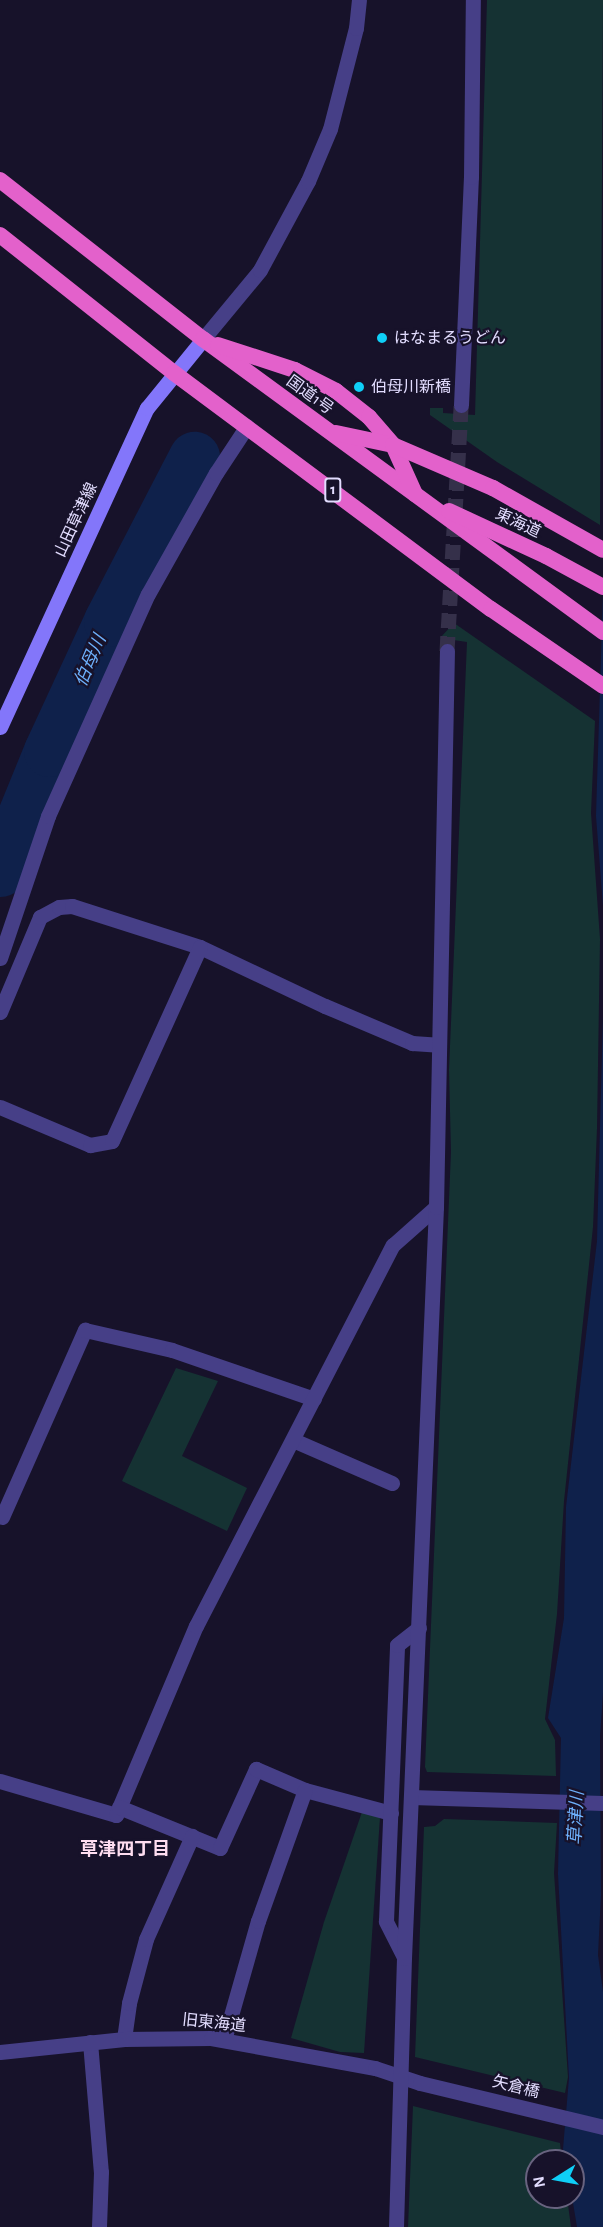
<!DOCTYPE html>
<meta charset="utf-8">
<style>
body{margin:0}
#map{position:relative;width:603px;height:2227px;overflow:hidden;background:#17122a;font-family:"Alegreya Sans","Noto Sans JP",sans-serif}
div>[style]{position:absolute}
.green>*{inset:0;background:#153233}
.water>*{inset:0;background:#0f214b}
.river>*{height:51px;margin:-25.5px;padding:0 25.5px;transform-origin:25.5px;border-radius:25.5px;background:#0f214b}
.minor-tunnel>*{height:15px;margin-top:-7.5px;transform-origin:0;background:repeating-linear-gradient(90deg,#35304a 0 15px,transparent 0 23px)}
.minor>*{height:15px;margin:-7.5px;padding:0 7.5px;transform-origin:7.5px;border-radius:7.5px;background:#463f87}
.tertiary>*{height:15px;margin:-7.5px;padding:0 7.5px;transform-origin:7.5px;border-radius:7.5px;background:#463f87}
.secondary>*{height:15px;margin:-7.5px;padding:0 7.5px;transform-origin:7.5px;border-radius:7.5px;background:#8376fa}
.trunk>*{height:16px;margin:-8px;padding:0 8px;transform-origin:8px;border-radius:8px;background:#e361cb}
.dots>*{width:16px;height:16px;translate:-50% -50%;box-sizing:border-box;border:3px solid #17122a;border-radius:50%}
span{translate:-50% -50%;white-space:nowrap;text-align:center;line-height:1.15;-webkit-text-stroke:4.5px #17122a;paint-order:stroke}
.shield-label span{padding:2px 4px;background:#17122a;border:2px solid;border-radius:4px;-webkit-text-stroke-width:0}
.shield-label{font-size:15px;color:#e2dcfe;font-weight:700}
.poi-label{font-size:16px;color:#e2dcfe}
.left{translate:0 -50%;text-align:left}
.street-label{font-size:16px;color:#e2dcfe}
.water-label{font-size:18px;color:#6daffa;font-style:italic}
.neighbourhood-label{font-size:18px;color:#feddf0;font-weight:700}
.north{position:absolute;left:525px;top:2149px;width:60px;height:60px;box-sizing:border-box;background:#17122a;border:2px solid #68637f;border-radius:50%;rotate:259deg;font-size:16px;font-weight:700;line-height:24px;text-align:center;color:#e2dcfe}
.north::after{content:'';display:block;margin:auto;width:21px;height:27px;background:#0fcff7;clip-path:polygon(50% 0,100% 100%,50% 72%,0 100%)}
</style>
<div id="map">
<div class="green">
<div style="clip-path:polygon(487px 0,603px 0,600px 525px,497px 462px,430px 415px,430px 408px,443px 408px,443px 413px,475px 415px)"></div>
<div style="clip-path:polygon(454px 623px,595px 721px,591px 813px,600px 939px,597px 1128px,593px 1227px,564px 1501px,557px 1614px,545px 1719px,555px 1740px,556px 1776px,427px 1772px,425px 1767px,451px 1152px,449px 1070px,467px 642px,440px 638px)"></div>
<div style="clip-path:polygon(176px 1368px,218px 1381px,182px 1456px,247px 1488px,227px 1531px,122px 1481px)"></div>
<div style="clip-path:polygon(362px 1812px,380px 1817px,364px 2053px,340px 2052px,291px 2038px,324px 1922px)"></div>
<div style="clip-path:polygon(444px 1819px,557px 1823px,554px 1873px,568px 2077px,565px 2093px,415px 2057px,424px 1827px,435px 1826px)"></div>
<div style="clip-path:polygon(413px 2106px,560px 2143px,562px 2161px,537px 2161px,537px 2197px,567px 2197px,571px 2227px,408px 2227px)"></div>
</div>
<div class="water">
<div style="clip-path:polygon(603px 593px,603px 906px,596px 816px)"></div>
<div style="clip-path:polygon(603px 1015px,603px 1693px,600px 1737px,601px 1895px,598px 1955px,603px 1992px,603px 2227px,577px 2227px,572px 2197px,573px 2161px,565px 2161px,563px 2149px,569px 2078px,558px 1874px,561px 1738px,548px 1718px,564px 1618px,566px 1507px,597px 1241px)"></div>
</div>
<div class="river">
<div style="left:0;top:871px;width:130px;rotate:-67.8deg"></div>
<div style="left:49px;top:751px;width:143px;rotate:-65.2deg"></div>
<div style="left:109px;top:621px;width:185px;rotate:-62.6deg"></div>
</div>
<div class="minor-tunnel">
<div style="left:447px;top:651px;width:246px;rotate:-86.7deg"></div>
</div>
<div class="minor">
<div style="left:461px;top:405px;width:228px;rotate:-87.5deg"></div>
<div style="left:471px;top:177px;width:177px;rotate:-89.4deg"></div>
<div style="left:0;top:958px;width:150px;rotate:-71.3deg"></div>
<div style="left:48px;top:816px;width:243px;rotate:-65.8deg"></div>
<div style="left:148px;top:594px;width:139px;rotate:-60.7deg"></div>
<div style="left:216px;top:473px;width:56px;rotate:-56.6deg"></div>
<div style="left:0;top:1012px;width:103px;rotate:-67.2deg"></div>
<div style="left:40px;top:917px;width:21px;rotate:-28deg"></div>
<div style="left:59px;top:907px;width:13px;rotate:-4deg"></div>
<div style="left:72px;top:906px;width:134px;rotate:17.8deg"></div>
<div style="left:200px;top:947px;width:138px;rotate:25.3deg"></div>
<div style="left:325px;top:1006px;width:95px;rotate:23deg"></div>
<div style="left:412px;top:1043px;width:26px;rotate:4deg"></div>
<div style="left:0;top:1107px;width:98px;rotate:22.9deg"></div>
<div style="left:90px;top:1145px;width:22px;rotate:-10deg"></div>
<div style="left:112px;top:1141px;width:213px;rotate:-65.6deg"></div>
<div style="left:293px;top:1440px;width:108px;rotate:23.5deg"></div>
<div style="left:2px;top:1517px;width:205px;rotate:-66.1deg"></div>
<div style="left:85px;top:1330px;width:89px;rotate:12.9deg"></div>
<div style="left:172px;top:1350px;width:150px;rotate:19deg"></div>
<div style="left:0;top:1781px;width:121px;rotate:16.3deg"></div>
<div style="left:116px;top:1815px;width:205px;rotate:-67.1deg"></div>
<div style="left:196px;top:1626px;width:429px;rotate:-62.7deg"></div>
<div style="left:393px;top:1245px;width:57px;rotate:-41.5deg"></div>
<div style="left:411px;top:1797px;width:192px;rotate:1.8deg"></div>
<div style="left:119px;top:1807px;width:109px;rotate:22.1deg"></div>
<div style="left:220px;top:1848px;width:87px;rotate:-65.5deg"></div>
<div style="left:256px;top:1769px;width:53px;rotate:23.2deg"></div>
<div style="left:305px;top:1790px;width:89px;rotate:15deg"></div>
<div style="left:403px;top:1955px;width:38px;rotate:-117deg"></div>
<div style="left:386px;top:1921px;width:276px;rotate:-87.7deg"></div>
<div style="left:397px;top:1645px;width:28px;rotate:-38deg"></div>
<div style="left:124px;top:2039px;width:36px;rotate:-82deg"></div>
<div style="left:129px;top:2003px;width:66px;rotate:-75.1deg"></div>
<div style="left:146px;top:1939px;width:113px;rotate:-65.9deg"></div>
<div style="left:224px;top:2040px;width:124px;rotate:-74.1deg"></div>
<div style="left:258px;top:1921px;width:139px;rotate:-70.3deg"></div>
<div style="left:90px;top:2042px;width:130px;rotate:85.2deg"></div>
<div style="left:101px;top:2172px;width:55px;rotate:92.1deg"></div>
<div style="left:0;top:2052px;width:125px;rotate:-6deg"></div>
<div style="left:124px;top:2039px;width:87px;rotate:-0.7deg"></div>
<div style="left:211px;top:2038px;width:167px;rotate:10.4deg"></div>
<div style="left:375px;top:2068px;width:47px;rotate:18.4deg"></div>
<div style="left:420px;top:2083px;width:188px;rotate:13.5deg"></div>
<div style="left:396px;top:2227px;width:269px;rotate:-88.3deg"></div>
<div style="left:404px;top:1958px;width:752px;rotate:-87.56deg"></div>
<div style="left:436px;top:1207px;width:556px;rotate:-88.87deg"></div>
</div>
<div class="tertiary">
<div style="left:203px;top:339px;width:89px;rotate:-50.4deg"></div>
<div style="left:260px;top:270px;width:101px;rotate:-61.7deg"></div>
<div style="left:308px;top:181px;width:56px;rotate:-67.1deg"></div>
<div style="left:330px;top:129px;width:104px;rotate:-75.6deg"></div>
<div style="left:356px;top:28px;width:28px;rotate:-84deg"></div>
</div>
<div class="secondary">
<div style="left:0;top:727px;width:351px;rotate:-65.3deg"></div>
<div style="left:147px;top:408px;width:89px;rotate:-50.9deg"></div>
</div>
<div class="trunk">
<div style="left:0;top:180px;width:258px;rotate:38.1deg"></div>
<div style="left:203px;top:339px;width:496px;rotate:36.2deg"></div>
<div style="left:0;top:235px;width:222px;rotate:38.4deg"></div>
<div style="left:174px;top:373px;width:395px;rotate:36.7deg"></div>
<div style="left:491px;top:609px;width:136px;rotate:34.5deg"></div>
<div style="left:218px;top:345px;width:81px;rotate:18deg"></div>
<div style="left:295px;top:370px;width:46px;rotate:27.1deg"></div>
<div style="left:336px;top:391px;width:42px;rotate:38.2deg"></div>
<div style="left:369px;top:417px;width:37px;rotate:49deg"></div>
<div style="left:393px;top:445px;width:54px;rotate:65.8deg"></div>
<div style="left:336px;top:433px;width:58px;rotate:11.9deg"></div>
<div style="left:393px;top:445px;width:109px;rotate:23.3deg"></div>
<div style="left:493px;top:488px;width:126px;rotate:29.4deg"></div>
<div style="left:449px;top:511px;width:107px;rotate:24.9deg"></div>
<div style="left:546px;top:556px;width:65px;rotate:28.5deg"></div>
</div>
<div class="dots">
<div style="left:382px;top:338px;background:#0fcff7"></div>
<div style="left:359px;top:387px;background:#0fcff7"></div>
</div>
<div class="shield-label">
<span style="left:333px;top:490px">1</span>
</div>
<div class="poi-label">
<span class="left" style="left:394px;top:338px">はなまるうどん</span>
<span class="left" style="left:371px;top:387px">伯母川新橋</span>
</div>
<div class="street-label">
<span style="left:310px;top:395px;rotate:36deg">国道1号</span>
<span style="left:76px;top:520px;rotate:-65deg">山田草津線</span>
<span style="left:518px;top:523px;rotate:25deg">東海道</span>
<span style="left:214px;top:2023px;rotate:6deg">旧東海道</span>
<span style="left:516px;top:2087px;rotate:14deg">矢倉橋</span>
</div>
<div class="water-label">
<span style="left:91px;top:661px;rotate:-67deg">伯母川</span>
<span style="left:577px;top:1818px;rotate:-87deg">草津川</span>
</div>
<div class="neighbourhood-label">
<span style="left:125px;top:1850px">草津四丁目</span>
</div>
<div class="north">N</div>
</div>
